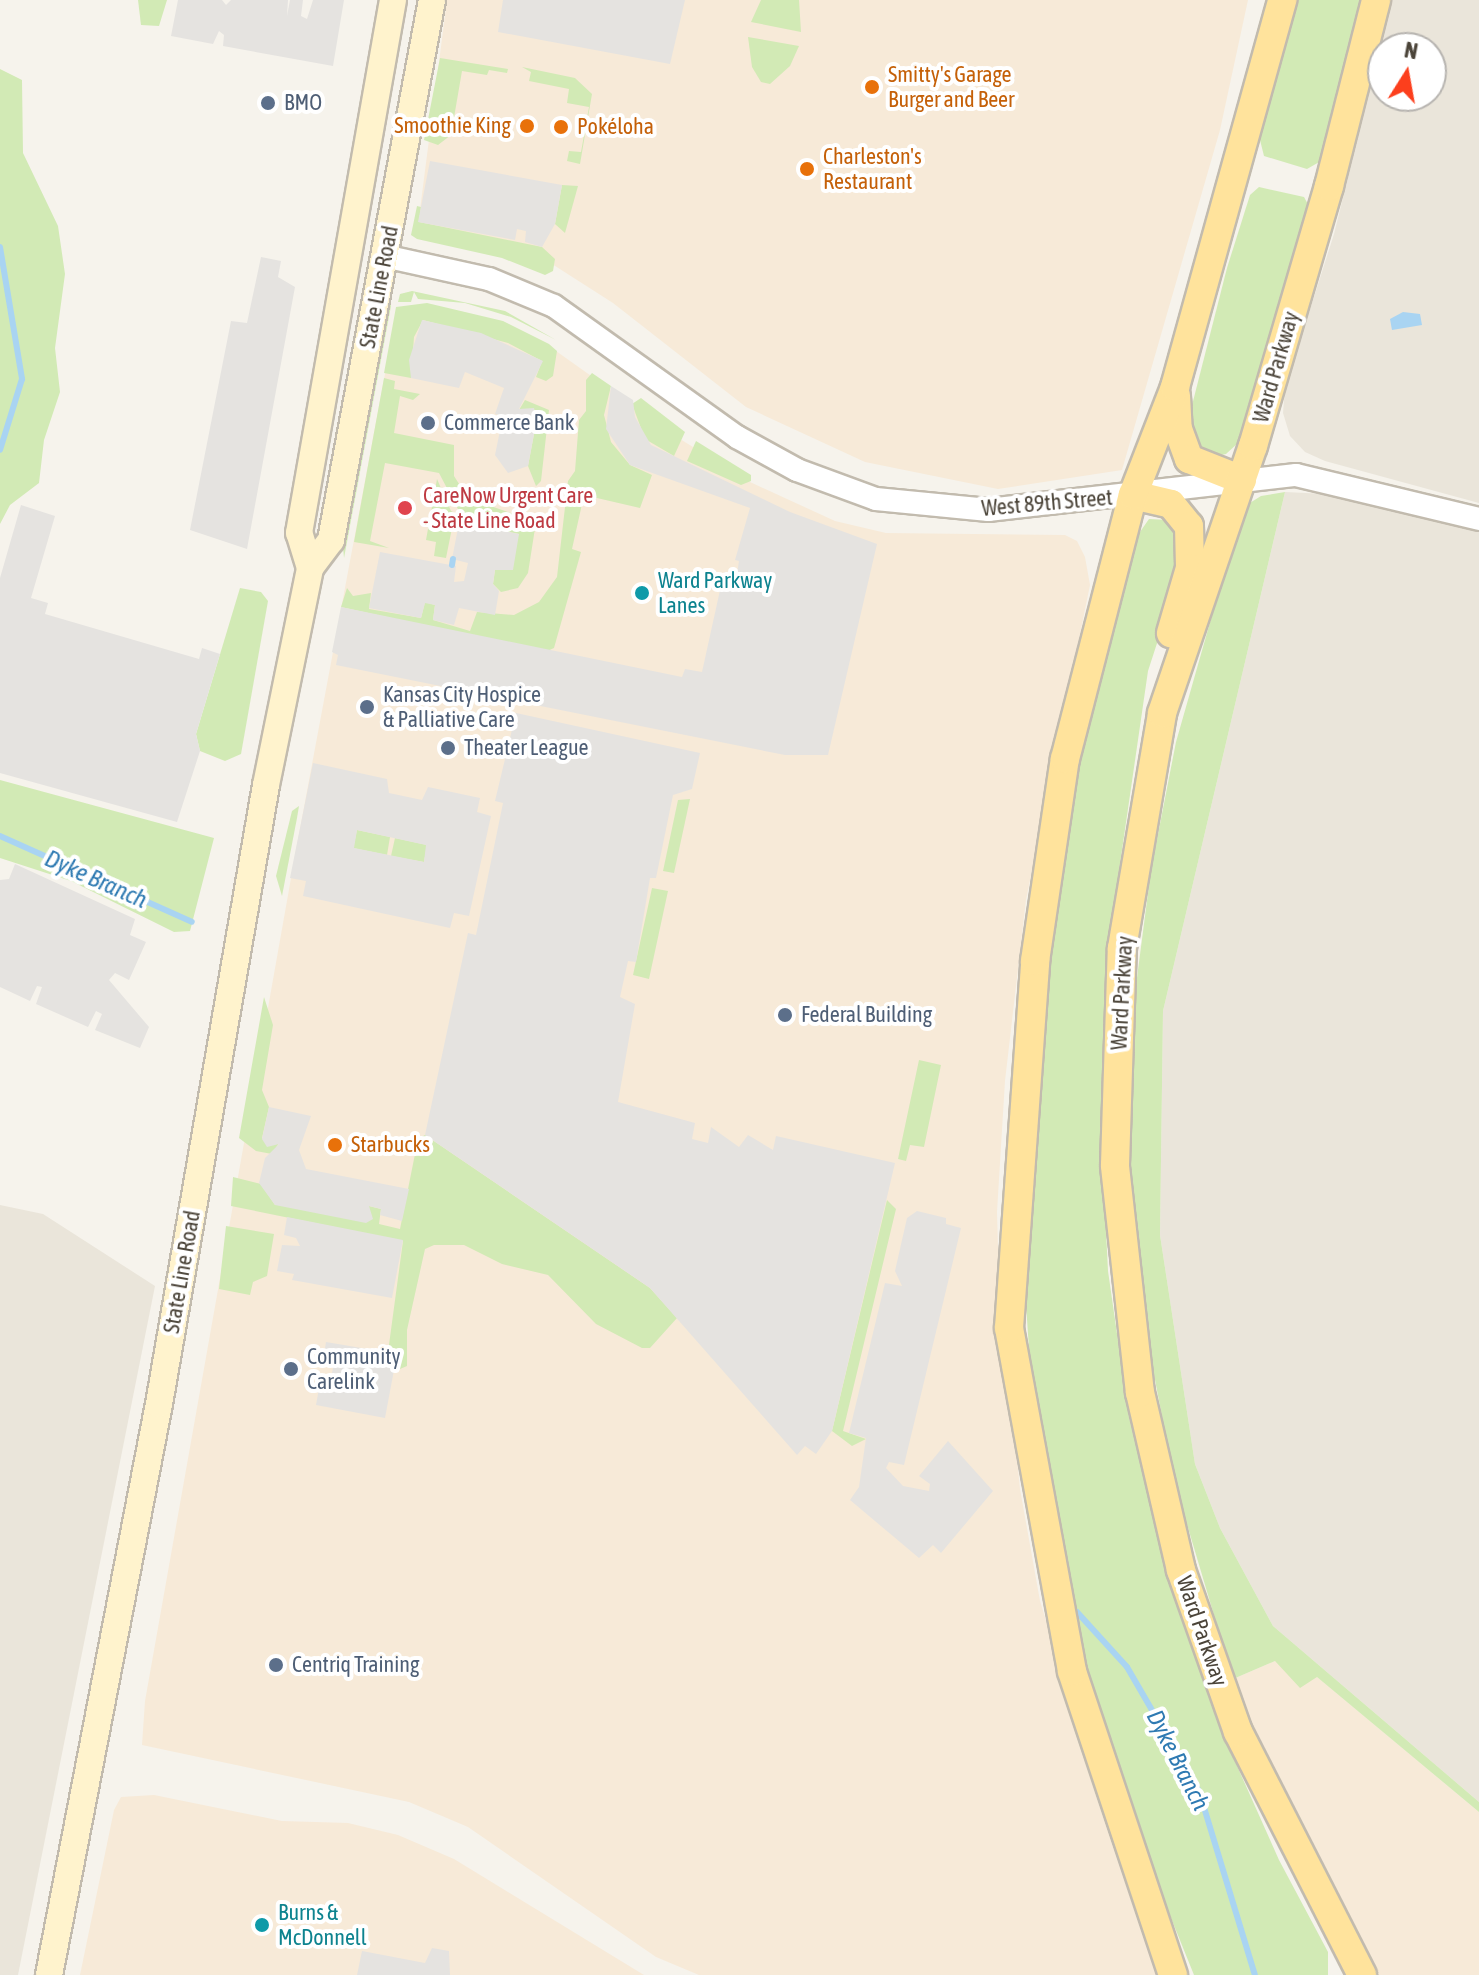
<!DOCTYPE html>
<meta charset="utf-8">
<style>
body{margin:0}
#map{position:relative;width:1479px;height:1975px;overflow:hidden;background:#f6f3ec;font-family:"Asap Condensed",sans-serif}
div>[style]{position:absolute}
.residential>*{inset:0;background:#eae5da}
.commercial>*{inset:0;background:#f7ead8}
.green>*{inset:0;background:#d2eab5}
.parking>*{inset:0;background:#e5e3e0}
.water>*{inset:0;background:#a9d4f2}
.stream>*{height:6px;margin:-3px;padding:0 3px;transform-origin:3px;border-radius:3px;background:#a9d4f2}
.roads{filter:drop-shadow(2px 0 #c2bbae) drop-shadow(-2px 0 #c2bbae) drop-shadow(0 2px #c2bbae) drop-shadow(0 -2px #c2bbae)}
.tertiary>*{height:22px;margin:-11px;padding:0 11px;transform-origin:11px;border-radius:11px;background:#fff}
.secondary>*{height:26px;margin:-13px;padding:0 13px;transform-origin:13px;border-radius:13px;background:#fff3cd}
.primary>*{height:28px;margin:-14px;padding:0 14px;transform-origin:14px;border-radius:14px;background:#ffe39c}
.dots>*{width:22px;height:22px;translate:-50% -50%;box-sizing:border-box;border:4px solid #fff;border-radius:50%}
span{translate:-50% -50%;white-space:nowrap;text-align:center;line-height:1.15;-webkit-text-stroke:8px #fff;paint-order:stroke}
.food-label{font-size:22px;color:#c56008}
.left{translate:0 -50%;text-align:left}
.right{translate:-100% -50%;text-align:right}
.service-label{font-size:22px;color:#4e5e75}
.street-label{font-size:22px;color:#4b4439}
.health-label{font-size:22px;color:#be3a42}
.culture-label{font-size:22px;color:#0d838f}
.water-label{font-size:24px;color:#2e7ab2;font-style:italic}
.north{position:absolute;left:1367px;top:32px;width:80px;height:80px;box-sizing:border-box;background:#fff;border:2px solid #b7b4b0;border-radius:50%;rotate:11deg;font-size:22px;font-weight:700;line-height:32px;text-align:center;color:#4b4439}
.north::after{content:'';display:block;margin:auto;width:28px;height:36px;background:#fc3f1d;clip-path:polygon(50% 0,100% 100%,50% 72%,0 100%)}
</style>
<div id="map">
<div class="residential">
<div style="clip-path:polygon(evenodd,1392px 0,1479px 0,1479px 503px,1325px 461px,1305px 452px,1290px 436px,1283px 413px,1285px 388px,1334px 234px,1392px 0,1383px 48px,1431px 48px,1431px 96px,1383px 96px,1383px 48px)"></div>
<div style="clip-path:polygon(1285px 492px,1326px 494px,1479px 532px,1479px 1802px,1273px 1626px,1220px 1528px,1195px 1464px,1160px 1235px,1163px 1011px)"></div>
<div style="clip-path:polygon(0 1205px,43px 1214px,155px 1286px,18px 1975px,0 1975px)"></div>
</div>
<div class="commercial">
<div style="clip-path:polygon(447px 0,1248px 0,1220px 130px,1122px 470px,998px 489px,865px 462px,746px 407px,613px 303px,552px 264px,418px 225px)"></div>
<div style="clip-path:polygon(418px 306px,556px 351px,680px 439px,750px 482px,835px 521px,886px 533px,1065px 535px,1077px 541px,1085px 557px,1090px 585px,1026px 900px,1005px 1081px,997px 1212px,999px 1282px,1020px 1489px,1040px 1601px,1125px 1878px,1165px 1975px,699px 1975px,656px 1957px,468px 1827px,409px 1802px,142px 1745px,145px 1701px,296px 850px,396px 315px,400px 309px)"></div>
<div style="clip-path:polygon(1275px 1661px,1316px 1676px,1479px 1812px,1479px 1975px,1376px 1975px,1286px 1801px,1233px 1679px)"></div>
<div style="clip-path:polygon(154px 1795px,282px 1821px,348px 1823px,398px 1835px,454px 1859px,644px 1975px,80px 1975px,114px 1810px,121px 1797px)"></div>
</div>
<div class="green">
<div style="clip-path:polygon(138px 0,167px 0,159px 26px,141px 25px)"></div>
<div style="clip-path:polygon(761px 0,799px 0,801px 32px,751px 22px)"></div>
<div style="clip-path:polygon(1295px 0,1364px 0,1328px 144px,1321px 161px,1307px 169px,1264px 156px,1260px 140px)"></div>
<div style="clip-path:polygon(748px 37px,799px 46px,790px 66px,770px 84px,761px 82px,752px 67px)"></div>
<div style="clip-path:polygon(440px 58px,508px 69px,507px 73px,489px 70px,487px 75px,462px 71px,451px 135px,438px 145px,424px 140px)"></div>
<div style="clip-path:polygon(522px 67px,575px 78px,592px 94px,580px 164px,567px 161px,569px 151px,581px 152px,589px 107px,567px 103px,569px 89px,529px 81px,531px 72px)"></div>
<div style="clip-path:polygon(0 69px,22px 80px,23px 153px,58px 226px,65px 274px,55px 348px,60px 392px,44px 440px,39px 483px,10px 505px,0 524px)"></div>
<div style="clip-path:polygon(562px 185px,578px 186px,565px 233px,555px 224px)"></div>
<div style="clip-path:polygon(1259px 187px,1304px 197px,1310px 208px,1307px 225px,1238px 443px,1226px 454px,1212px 457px,1200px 452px,1190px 436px,1189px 417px,1227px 268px,1250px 195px)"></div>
<div style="clip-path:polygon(417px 206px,421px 207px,419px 222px,542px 247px,555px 259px,553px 271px,545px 275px,502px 258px,417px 239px,411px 235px)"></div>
<div style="clip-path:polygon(412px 291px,505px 311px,556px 340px,511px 317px,465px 303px,418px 299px,414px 292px,411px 302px,398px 302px,400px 294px)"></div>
<div style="clip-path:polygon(390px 302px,391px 306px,344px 558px,343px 547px)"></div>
<div style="clip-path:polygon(427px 303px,503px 321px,549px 344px,557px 351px,553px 376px,546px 381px,536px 377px,542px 361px,508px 343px,423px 320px,414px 337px,411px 378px,384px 373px,396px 307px)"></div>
<div style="clip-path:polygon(592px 373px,611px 386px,604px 415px,611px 442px,630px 465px,652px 475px,640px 508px,584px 495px,572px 549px,581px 552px,554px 648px,545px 652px,341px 607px,347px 588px,353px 596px,371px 593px,369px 609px,421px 618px,425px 602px,435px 605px,433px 620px,470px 631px,477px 612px,514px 615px,539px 602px,557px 577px,568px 481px,575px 471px,579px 420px,586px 411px,586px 380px)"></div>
<div style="clip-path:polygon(384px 378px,395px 381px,394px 389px,420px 394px,413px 400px,400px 396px,394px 433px,454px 445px,454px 476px,468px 498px,536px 522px,528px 573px,518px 588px,501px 592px,493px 584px,495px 570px,519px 534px,504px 531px,503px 521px,460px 513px,439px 473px,385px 463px,370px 541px,389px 548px,354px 542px)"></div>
<div style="clip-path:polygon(641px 398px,685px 432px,674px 456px,645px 439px,632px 404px)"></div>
<div style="clip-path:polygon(525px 400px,549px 410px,541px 481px,536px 486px,528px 466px,537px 418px,519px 410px)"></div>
<div style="clip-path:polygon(696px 441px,751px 475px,751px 481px,741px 485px,687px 461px)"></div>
<div style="clip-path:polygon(437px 479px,451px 511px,476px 524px,453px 523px,446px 558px,434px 556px,436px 542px,426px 540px)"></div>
<div style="clip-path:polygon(1285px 492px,1163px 1011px,1160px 1235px,1195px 1464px,1220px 1528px,1273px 1626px,1479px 1802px,1479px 1812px,1317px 1677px,1300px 1688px,1275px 1661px,1233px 1679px,1175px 1484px,1146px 1333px,1130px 1176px,1132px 1016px,1151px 870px,1176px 742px,1236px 531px,1245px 506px,1261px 496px)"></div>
<div style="clip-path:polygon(1149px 519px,1168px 520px,1179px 528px,1184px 560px,1148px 671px,1112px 919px,1102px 1151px,1108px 1271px,1129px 1417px,1172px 1589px,1229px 1748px,1279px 1860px,1328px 1952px,1328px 1975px,1194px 1975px,1142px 1846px,1079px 1643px,1031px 1378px,1025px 1290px,1044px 1003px,1059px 878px,1079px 750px,1133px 542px)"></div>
<div style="clip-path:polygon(240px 588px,261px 592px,268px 601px,241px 754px,225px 761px,200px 751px,196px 734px)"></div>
<div style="clip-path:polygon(0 780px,214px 838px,190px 931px,174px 932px,71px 881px,0 858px)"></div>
<div style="clip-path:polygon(690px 799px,674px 873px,663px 871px,678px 800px)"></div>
<div style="clip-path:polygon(299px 806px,297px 818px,282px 896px,276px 876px,292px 811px)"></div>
<div style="clip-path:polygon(357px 830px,390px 837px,387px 855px,353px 848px)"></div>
<div style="clip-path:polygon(395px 838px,427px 845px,424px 862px,391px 856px)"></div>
<div style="clip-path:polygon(652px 888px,668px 891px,649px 979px,633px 975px)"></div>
<div style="clip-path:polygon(264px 997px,273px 1025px,262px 1090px,269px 1107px,262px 1138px,279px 1143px,272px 1154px,256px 1151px,239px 1138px)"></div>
<div style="clip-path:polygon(919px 1060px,941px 1065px,924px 1147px,910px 1145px,906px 1161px,898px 1159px)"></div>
<div style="clip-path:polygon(425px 1135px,650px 1288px,677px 1318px,650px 1348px,642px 1348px,596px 1324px,548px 1275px,502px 1264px,464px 1245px,434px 1245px,425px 1249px,407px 1330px,407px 1366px,400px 1369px,395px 1367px,397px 1354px,388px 1352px,403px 1241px,231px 1206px,233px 1177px,261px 1184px,275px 1205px,369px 1206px,381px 1209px,379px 1224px,400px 1229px,418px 1139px)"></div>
<div style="clip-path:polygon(887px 1200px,896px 1209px,843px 1431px,866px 1439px,852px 1446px,832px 1431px)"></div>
<div style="clip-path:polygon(226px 1226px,274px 1234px,267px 1276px,253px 1282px,250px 1295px,219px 1289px)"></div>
</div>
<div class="parking">
<div style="clip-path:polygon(178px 0,222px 0,226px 5px,231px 0,288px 0,287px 16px,290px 0,303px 0,301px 16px,307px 19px,313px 0,344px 0,333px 66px,223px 46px,224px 35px,219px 31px,213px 44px,171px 36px)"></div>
<div style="clip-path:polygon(503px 0,685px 0,670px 64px,498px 32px)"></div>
<div style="clip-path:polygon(430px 161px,562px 185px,555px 224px,542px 247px,525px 242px,526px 231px,517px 229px,515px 240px,418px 222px)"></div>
<div style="clip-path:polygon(261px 257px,281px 261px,278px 277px,295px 287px,247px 549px,190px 530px,231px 321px,247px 323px)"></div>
<div style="clip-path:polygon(422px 320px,481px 333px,543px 361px,519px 409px,534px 408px,537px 418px,528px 466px,508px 473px,495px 455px,503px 416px,495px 414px,504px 388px,465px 372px,459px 388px,411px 378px,409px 360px)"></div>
<div style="clip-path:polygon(611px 386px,633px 400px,635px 417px,651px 445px,790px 512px,877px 544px,828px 755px,785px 755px,336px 665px,338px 655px,332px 652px,341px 607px,682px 677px,685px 669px,702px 672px,724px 572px,737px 574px,739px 561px,735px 560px,750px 508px,630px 465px,606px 429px)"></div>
<div style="clip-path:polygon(21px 505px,55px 516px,31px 598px,48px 603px,45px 614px,199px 659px,202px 648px,220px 654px,196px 734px,200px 751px,177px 822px,0 773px,0 578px)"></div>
<div style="clip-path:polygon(478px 516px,504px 521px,504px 531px,519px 534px,513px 570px,495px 570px,493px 584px,499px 591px,495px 615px,459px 608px,454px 625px,433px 620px,435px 605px,425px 603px,421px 618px,369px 608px,380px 552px,456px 566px,454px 582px,464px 581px,468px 563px,452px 559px,459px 523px,474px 526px)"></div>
<div style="clip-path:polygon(516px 713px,700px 753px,692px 789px,673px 795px,656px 878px,650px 878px,636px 962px,628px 961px,620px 997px,635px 1004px,618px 1102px,695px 1123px,692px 1139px,708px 1143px,711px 1127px,739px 1147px,748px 1135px,773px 1150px,776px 1136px,895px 1163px,832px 1431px,816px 1454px,805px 1446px,797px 1455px,650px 1288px,425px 1135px,468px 933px,476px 935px,503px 803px,495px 801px)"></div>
<div style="clip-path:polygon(evenodd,313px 763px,387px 779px,389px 793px,422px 800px,428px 787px,480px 798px,477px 812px,491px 816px,469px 916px,454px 913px,450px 928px,303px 896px,306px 881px,290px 878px,313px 763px,357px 830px,426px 845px,424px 862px,354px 848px,357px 830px)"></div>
<div style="clip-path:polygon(15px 864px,135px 919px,130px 935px,146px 942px,129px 980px,115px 973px,109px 980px,149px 1027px,140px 1048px,95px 1030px,102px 1014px,96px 1011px,88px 1027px,36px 1004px,42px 987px,37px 986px,30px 1001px,0 987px,0 880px,9px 879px)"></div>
<div style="clip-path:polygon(269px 1107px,311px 1116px,299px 1150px,306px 1169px,409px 1189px,402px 1221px,380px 1215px,381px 1209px,369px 1206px,373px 1219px,366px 1223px,275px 1205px,259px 1183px,265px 1158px,279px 1144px,267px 1147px,262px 1139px)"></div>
<div style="clip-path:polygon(917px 1211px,946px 1218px,946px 1224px,961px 1228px,904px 1465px,889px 1462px,886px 1468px,903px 1486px,929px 1491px,930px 1484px,919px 1476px,948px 1441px,993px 1491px,941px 1553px,933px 1545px,919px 1558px,850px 1500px,859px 1487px,866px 1438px,849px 1433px,885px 1283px,902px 1286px,895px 1271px,907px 1218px)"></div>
<div style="clip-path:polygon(287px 1217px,403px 1240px,392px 1298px,292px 1280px,294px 1274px,277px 1271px,282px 1245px,300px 1246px,296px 1238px,284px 1235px)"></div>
<div style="clip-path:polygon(326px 1342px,397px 1354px,385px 1418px,316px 1405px,321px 1377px,331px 1378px,334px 1363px,323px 1360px)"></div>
<div style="clip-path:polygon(432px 1948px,449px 1951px,450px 1975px,357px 1975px,362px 1951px,425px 1963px)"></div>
</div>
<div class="water">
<div style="clip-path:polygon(1403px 312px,1420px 314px,1422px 325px,1392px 330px,1390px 319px)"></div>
</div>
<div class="stream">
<div style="left:0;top:247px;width:134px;rotate:80.5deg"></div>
<div style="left:22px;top:379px;width:74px;rotate:107.2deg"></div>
<div style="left:452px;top:565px;width:6px;rotate:-81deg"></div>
<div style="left:0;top:836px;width:210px;rotate:24.1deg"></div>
<div style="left:1077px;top:1612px;width:74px;rotate:47.7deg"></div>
<div style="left:1127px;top:1667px;width:143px;rotate:59.9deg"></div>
<div style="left:1199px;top:1791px;width:192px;rotate:73.1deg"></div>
</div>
<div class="roads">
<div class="tertiary">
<div style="left:384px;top:256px;width:107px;rotate:12.4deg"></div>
<div style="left:489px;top:279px;width:70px;rotate:22.6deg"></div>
<div style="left:554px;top:306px;width:225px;rotate:35.6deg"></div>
<div style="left:737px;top:437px;width:68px;rotate:28.8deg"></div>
<div style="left:797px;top:470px;width:84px;rotate:20.2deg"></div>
<div style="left:876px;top:499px;width:113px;rotate:5.6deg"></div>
<div style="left:988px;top:510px;width:310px;rotate:-6.5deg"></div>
<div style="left:1296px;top:475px;width:188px;rotate:13.5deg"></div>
</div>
<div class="secondary">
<div style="left:310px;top:568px;width:37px;rotate:-107deg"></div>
<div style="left:299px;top:533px;width:541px;rotate:-80deg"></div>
<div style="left:49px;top:1975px;width:581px;rotate:-79.1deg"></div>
<div style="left:159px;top:1404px;width:628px;rotate:-80.19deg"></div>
<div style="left:266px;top:785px;width:221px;rotate:-78.5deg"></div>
<div style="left:310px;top:568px;width:35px;rotate:-53deg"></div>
<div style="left:331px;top:540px;width:549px;rotate:-79.41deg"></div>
</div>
<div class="primary">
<div style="left:1176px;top:396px;width:33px;rotate:87deg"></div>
<div style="left:1178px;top:429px;width:32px;rotate:70deg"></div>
<div style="left:1189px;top:459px;width:57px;rotate:21.6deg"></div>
<div style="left:1133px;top:495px;width:39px;rotate:13deg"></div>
<div style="left:1171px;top:504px;width:28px;rotate:51deg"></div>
<div style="left:1189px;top:526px;width:42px;rotate:88.6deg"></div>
<div style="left:1190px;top:568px;width:68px;rotate:106.3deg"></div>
<div style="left:1173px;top:1975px;width:320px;rotate:-108.4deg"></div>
<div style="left:1072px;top:1671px;width:349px;rotate:-100.4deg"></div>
<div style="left:1009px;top:1328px;width:368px;rotate:-85.9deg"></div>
<div style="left:1035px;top:961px;width:204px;rotate:-81.6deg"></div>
<div style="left:1065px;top:759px;width:273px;rotate:-75.6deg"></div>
<div style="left:1133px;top:495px;width:116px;rotate:-68.7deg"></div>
<div style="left:1175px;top:387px;width:402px;rotate:-74.5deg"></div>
<div style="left:1362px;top:1975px;width:273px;rotate:-117deg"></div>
<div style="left:1238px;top:1732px;width:172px;rotate:-109.4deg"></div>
<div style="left:1181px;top:1570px;width:182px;rotate:-103deg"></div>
<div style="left:1140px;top:1393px;width:229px;rotate:-96.3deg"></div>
<div style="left:1115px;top:1165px;width:217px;rotate:-88.2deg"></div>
<div style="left:1122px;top:948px;width:238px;rotate:-80.3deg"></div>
<div style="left:1162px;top:713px;width:282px;rotate:-71.2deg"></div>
<div style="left:1253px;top:446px;width:271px;rotate:-73.7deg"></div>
<div style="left:1329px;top:186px;width:192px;rotate:-75.8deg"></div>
</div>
</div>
<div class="dots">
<div style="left:872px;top:87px;background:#e8710a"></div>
<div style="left:268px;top:103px;background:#5c6f8a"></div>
<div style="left:527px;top:126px;background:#e8710a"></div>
<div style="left:561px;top:127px;background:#e8710a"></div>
<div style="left:807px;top:169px;background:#e8710a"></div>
<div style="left:428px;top:423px;background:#5c6f8a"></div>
<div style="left:405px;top:508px;background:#e0444e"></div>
<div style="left:642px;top:593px;background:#0f9aa8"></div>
<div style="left:367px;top:707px;background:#5c6f8a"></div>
<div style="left:448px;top:748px;background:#5c6f8a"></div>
<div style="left:785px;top:1015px;background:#5c6f8a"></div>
<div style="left:335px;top:1145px;background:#e8710a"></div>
<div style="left:291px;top:1369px;background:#5c6f8a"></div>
<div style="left:276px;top:1665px;background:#5c6f8a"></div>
<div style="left:262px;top:1925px;background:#0f9aa8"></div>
</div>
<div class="food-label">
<span class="left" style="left:888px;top:87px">Smitty's Garage<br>Burger and Beer</span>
<span class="right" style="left:511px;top:126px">Smoothie King</span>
<span class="left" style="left:577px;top:127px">Pokéloha</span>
<span class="left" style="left:823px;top:169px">Charleston's<br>Restaurant</span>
<span class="left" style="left:351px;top:1145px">Starbucks</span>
</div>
<div class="service-label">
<span class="left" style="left:284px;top:103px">BMO</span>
<span class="left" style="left:444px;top:423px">Commerce Bank</span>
<span class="left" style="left:383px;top:707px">Kansas City Hospice<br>&amp; Palliative Care</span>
<span class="left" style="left:464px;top:748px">Theater League</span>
<span class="left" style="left:801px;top:1015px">Federal Building</span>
<span class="left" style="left:307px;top:1369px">Community<br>Carelink</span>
<span class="left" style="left:292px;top:1665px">Centriq Training</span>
</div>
<div class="street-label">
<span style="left:379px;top:287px;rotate:-79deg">State Line Road</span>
<span style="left:1276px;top:367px;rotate:-74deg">Ward Parkway</span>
<span style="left:1047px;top:503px;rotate:-5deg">West 89th Street</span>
<span style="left:1122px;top:993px;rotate:-87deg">Ward Parkway</span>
<span style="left:182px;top:1272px;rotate:-80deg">State Line Road</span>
<span style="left:1202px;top:1631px;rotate:71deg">Ward Parkway</span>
</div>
<div class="health-label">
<span class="left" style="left:423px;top:508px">CareNow Urgent Care<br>- State Line Road</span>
</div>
<div class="culture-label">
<span class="left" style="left:658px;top:593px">Ward Parkway<br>Lanes</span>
<span class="left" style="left:278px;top:1925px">Burns &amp;<br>McDonnell</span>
</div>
<div class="water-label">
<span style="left:96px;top:879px;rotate:24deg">Dyke Branch</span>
<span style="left:1178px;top:1760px;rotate:63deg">Dyke Branch</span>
</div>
<div class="north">N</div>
</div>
